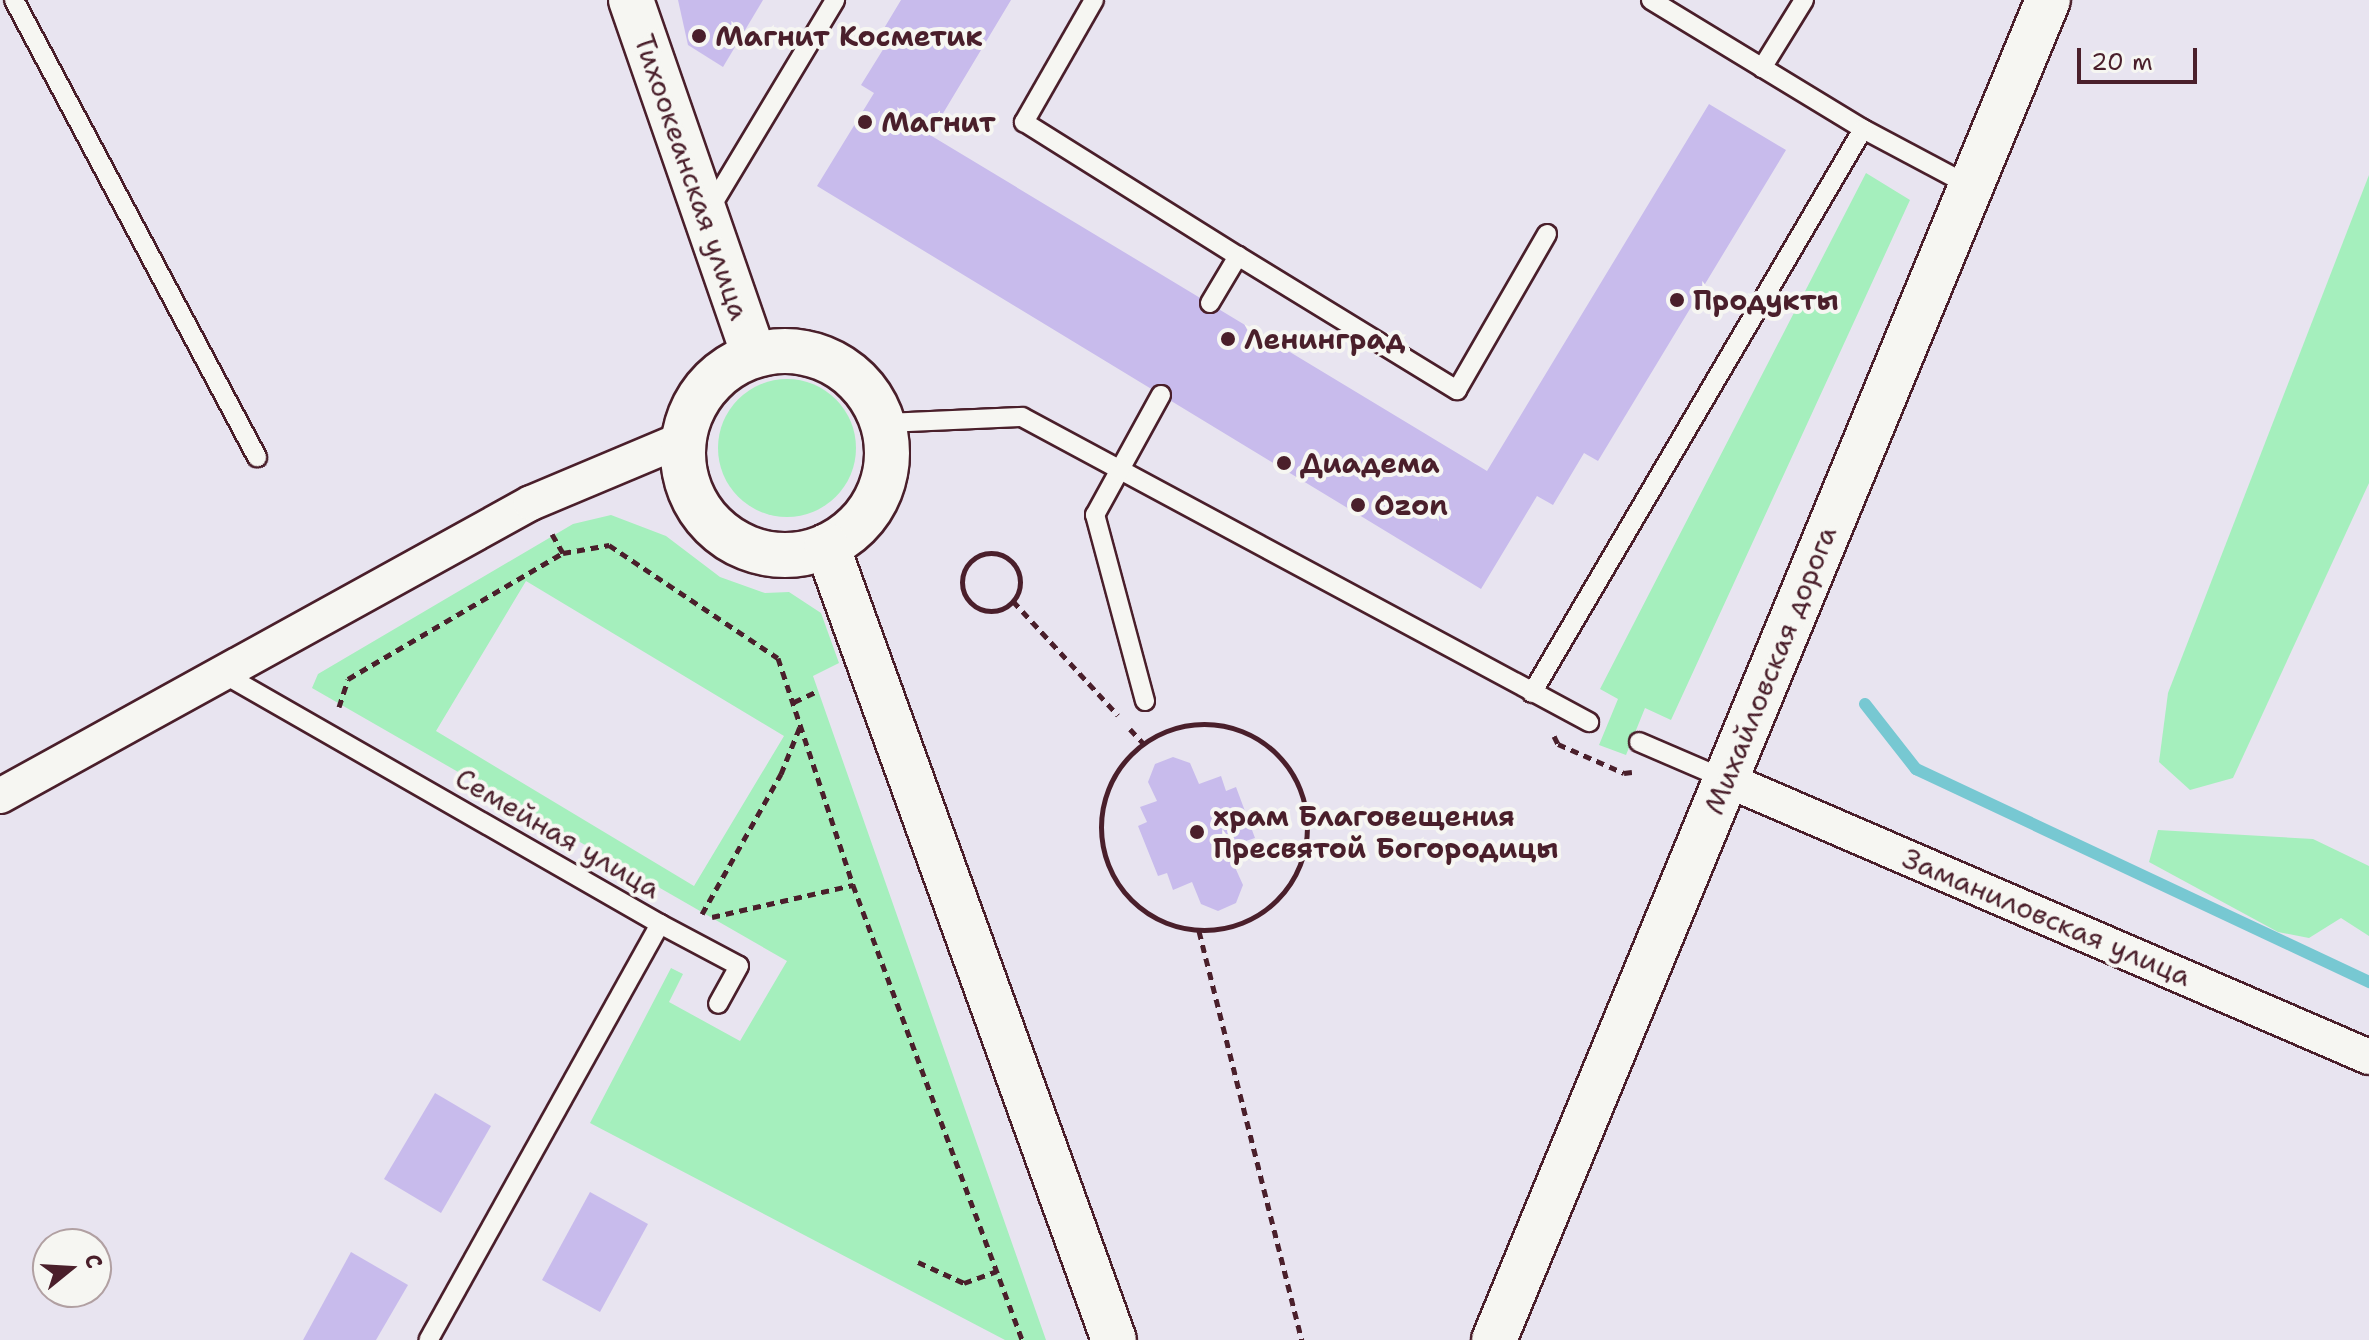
<!DOCTYPE html>
<meta charset="utf-8">
<style>
body{margin:0}
#map{position:relative;width:2369px;height:1340px;overflow:hidden;background:#e8e4f0;font-family:"Shantell Sans",sans-serif}
div>[style]{position:absolute}
.green>*{inset:0;background:#a5efbd}
.round{border-radius:50%}
.stream>*{height:12px;margin:-6px;padding:0 6px;transform-origin:6px;border-radius:6px;background:#77c8d2}
.building>*{inset:0;background:#c8bbec}
.path>*{height:5px;margin-top:-2.5px;transform-origin:0;background:repeating-linear-gradient(90deg,#4a1f2b 0 8px,transparent 0 14px)}
.path>.ring{margin:-2.5px;padding:0;box-sizing:content-box;background:none;border:5px solid #4a1f2b;border-radius:50%}
.roads{filter:drop-shadow(2px 0 #4a1f2b) drop-shadow(-2px 0 #4a1f2b) drop-shadow(0 2px #4a1f2b) drop-shadow(0 -2px #4a1f2b)}
.lane>*{height:18px;margin:-9px;padding:0 9px;transform-origin:9px;border-radius:9px;background:#f6f6f2}
.street>*{height:34px;margin:-17px;padding:0 17px;transform-origin:17px;border-radius:17px;background:#f6f6f2}
.secondary>*{height:44px;margin:-22px;padding:0 22px;transform-origin:22px;border-radius:22px;background:#f6f6f2}
.secondary>.ring{margin:-22px;padding:0;box-sizing:content-box;background:none;border:44px solid #f6f6f2;border-radius:50%}
.dots>*{width:22px;height:22px;translate:-50% -50%;box-sizing:border-box;border:4px solid #f6f6f2;border-radius:50%}
span{translate:-50% -50%;white-space:nowrap;text-align:center;line-height:1.15;-webkit-text-stroke:8px #f6f6f2;paint-order:stroke}
.poi-label{font-size:28px;color:#4a1f2b;font-weight:700}
.left{translate:0 -50%;text-align:left}
.street-label{font-size:28px;color:#4a1f2b}
.north{position:absolute;left:32px;top:1228px;width:80px;height:80px;box-sizing:border-box;background:#f6f6f2;border:2px solid #b1a0a2;border-radius:50%;rotate:72deg;font-size:22px;font-weight:700;line-height:32px;text-align:center;color:#4a1f2b}
.north::after{content:'';display:block;margin:auto;width:28px;height:36px;background:#4a1f2b;clip-path:polygon(50% 0,100% 100%,50% 72%,0 100%)}
.scale{position:absolute;left:2077px;top:48px;width:120px;height:36px;box-sizing:border-box;border:4px solid #4a1f2b;border-top:0;padding-left:10px;font-size:24px;line-height:28px;white-space:nowrap;color:#4a1f2b;-webkit-text-stroke:6px #f6f6f2;paint-order:stroke}
</style>
<div id="map">
<div class="green">
<div style="clip-path:polygon(1866px 173px,1910px 200px,1671px 720px,1645px 708px,1626px 755px,1599px 745px,1618px 699px,1600px 689px)"></div>
<div style="clip-path:polygon(2369px 175px,2369px 483px,2233px 778px,2190px 790px,2159px 762px,2168px 693px)"></div>
<div class="round" style="left:718px;top:379px;width:138px;height:138px"></div>
<div style="clip-path:polygon(evenodd,611px 515px,666px 536px,720px 577px,765px 593px,789px 592px,821px 613px,839px 663px,813px 676px,1046px 1340px,1005px 1340px,590px 1123px,671px 968px,683px 974px,669px 1002px,740px 1041px,787px 961px,312px 688px,318px 674px,573px 524px,611px 515px,526px 581px,784px 736px,694px 886px,436px 731px,526px 581px)"></div>
<div style="clip-path:polygon(2158px 830px,2313px 839px,2369px 866px,2369px 936px,2341px 918px,2309px 938px,2278px 932px,2149px 862px)"></div>
</div>
<div class="stream">
<div style="left:1865px;top:704px;width:83px;rotate:51.9deg"></div>
<div style="left:1916px;top:769px;width:501px;rotate:25.18deg"></div>
</div>
<div class="building">
<div style="clip-path:polygon(678px 0,763px 0,723px 67px,688px 45px)"></div>
<div style="clip-path:polygon(901px 0,1011px 0,930px 135px,1487px 471px,1709px 104px,1786px 150px,1598px 461px,1584px 453px,1553px 505px,1537px 496px,1481px 589px,817px 186px,874px 93px,861px 85px,892px 35px,883px 30px)"></div>
<div style="clip-path:polygon(1173px 757px,1190px 763px,1199px 784px,1221px 776px,1226px 791px,1236px 787px,1255px 838px,1246px 841px,1253px 858px,1234px 865px,1243px 885px,1236px 903px,1218px 911px,1201px 904px,1192px 882px,1173px 890px,1167px 873px,1158px 876px,1138px 826px,1147px 822px,1140px 807px,1157px 801px,1148px 782px,1155px 764px)"></div>
<div style="clip-path:polygon(435px 1093px,491px 1126px,441px 1213px,384px 1179px)"></div>
<div style="clip-path:polygon(590px 1192px,648px 1224px,600px 1312px,542px 1280px)"></div>
<div style="clip-path:polygon(351px 1252px,408px 1285px,376px 1340px,303px 1340px)"></div>
</div>
<div class="path">
<div style="left:552px;top:534px;width:22px;rotate:60deg"></div>
<div style="left:563px;top:553px;width:47px;rotate:-9.9deg"></div>
<div style="left:609px;top:545px;width:203px;rotate:33.8deg"></div>
<div style="left:778px;top:658px;width:239px;rotate:71.7deg"></div>
<div style="left:853px;top:885px;width:485px;rotate:69.6deg"></div>
<div class="ring" style="left:962px;top:553px;width:53px;height:53px"></div>
<div style="left:1013px;top:601px;width:155px;rotate:47.4deg"></div>
<div style="left:794px;top:702px;width:26px;rotate:-25deg"></div>
<div style="left:339px;top:707px;width:29px;rotate:-72deg"></div>
<div style="left:348px;top:679px;width:249px;rotate:-30.4deg"></div>
<div class="ring" style="left:1101px;top:724px;width:201px;height:201px"></div>
<div style="left:1130px;top:729px;width:19px;rotate:47deg"></div>
<div style="left:1554px;top:736px;width:9px;rotate:63deg"></div>
<div style="left:1558px;top:744px;width:72px;rotate:23.7deg"></div>
<div style="left:1624px;top:773px;width:8px;rotate:-7deg"></div>
<div style="left:702px;top:914px;width:161px;rotate:-60.6deg"></div>
<div style="left:781px;top:774px;width:54px;rotate:-68.2deg"></div>
<div style="left:712px;top:917px;width:145px;rotate:-12.8deg"></div>
<div style="left:1199px;top:931px;width:422px;rotate:75.9deg"></div>
<div style="left:918px;top:1262px;width:51px;rotate:24.5deg"></div>
<div style="left:964px;top:1283px;width:35px;rotate:-20deg"></div>
</div>
<div class="roads">
<div class="lane">
<div style="left:14px;top:0;width:518px;rotate:62deg"></div>
<div style="left:1094px;top:0;width:141px;rotate:119.8deg"></div>
<div style="left:1024px;top:122px;width:252px;rotate:32.1deg"></div>
<div style="left:1651px;top:0;width:248px;rotate:31.3deg"></div>
<div style="left:1863px;top:129px;width:121px;rotate:28deg"></div>
<div style="left:1762px;top:68px;width:80px;rotate:-58.3deg"></div>
<div style="left:709px;top:210px;width:245px;rotate:-59deg"></div>
<div style="left:1210px;top:303px;width:55px;rotate:-59.2deg"></div>
<div style="left:1238px;top:256px;width:257px;rotate:31.5deg"></div>
<div style="left:1457px;top:390px;width:180px;rotate:-60deg"></div>
<div style="left:884px;top:423px;width:138px;rotate:-2.5deg"></div>
<div style="left:1022px;top:417px;width:644px;rotate:28.28deg"></div>
<div style="left:222px;top:673px;width:505px;rotate:29.82deg"></div>
<div style="left:660px;top:924px;width:476px;rotate:119.1deg"></div>
<div style="left:1532px;top:693px;width:654px;rotate:-59.59deg"></div>
<div style="left:1145px;top:701px;width:193px;rotate:-105deg"></div>
<div style="left:1095px;top:515px;width:137px;rotate:-61.2deg"></div>
<div style="left:1639px;top:742px;width:94px;rotate:23.3deg"></div>
<div style="left:660px;top:924px;width:89px;rotate:28deg"></div>
<div style="left:739px;top:966px;width:43px;rotate:118.9deg"></div>
</div>
<div class="street">
<div style="left:1725px;top:779px;width:701px;rotate:23.35deg"></div>
<div style="left:0;top:796px;width:606px;rotate:-28.89deg"></div>
<div style="left:531px;top:503px;width:165px;rotate:-22.8deg"></div>
</div>
<div class="secondary">
<div style="left:631px;top:0;width:376px;rotate:70.9deg"></div>
<div class="ring" style="left:683px;top:351px;width:160px;height:160px"></div>
<div style="left:827px;top:546px;width:844px;rotate:70.13deg"></div>
<div style="left:1494px;top:1340px;width:1450px;rotate:-67.54deg"></div>
</div>
</div>
<div class="dots">
<div style="left:699px;top:36px;background:#4a1f2b"></div>
<div style="left:865px;top:122px;background:#4a1f2b"></div>
<div style="left:1677px;top:300px;background:#4a1f2b"></div>
<div style="left:1228px;top:339px;background:#4a1f2b"></div>
<div style="left:1284px;top:463px;background:#4a1f2b"></div>
<div style="left:1358px;top:505px;background:#4a1f2b"></div>
<div style="left:1197px;top:832px;background:#4a1f2b"></div>
</div>
<div class="poi-label">
<span class="left" style="left:715px;top:36px">Магнит Косметик</span>
<span class="left" style="left:881px;top:122px">Магнит</span>
<span class="left" style="left:1693px;top:300px">Продукты</span>
<span class="left" style="left:1244px;top:339px">Ленинград</span>
<span class="left" style="left:1300px;top:463px">Диадема</span>
<span class="left" style="left:1374px;top:505px">Ozon</span>
<span class="left" style="left:1213px;top:832px">храм Благовещения<br>Пресвятой Богородицы</span>
</div>
<div class="street-label">
<span style="left:692px;top:177px;rotate:71deg">Тихоокеанская улица</span>
<span style="left:1770px;top:670px;rotate:-68deg">Михайловская дорога</span>
<span style="left:558px;top:833px;rotate:30deg">Семейная улица</span>
<span style="left:2047px;top:917px;rotate:23deg">Заманиловская улица</span>
</div>
<div class="north">С</div>
<div class="scale">20 m</div>
</div>
